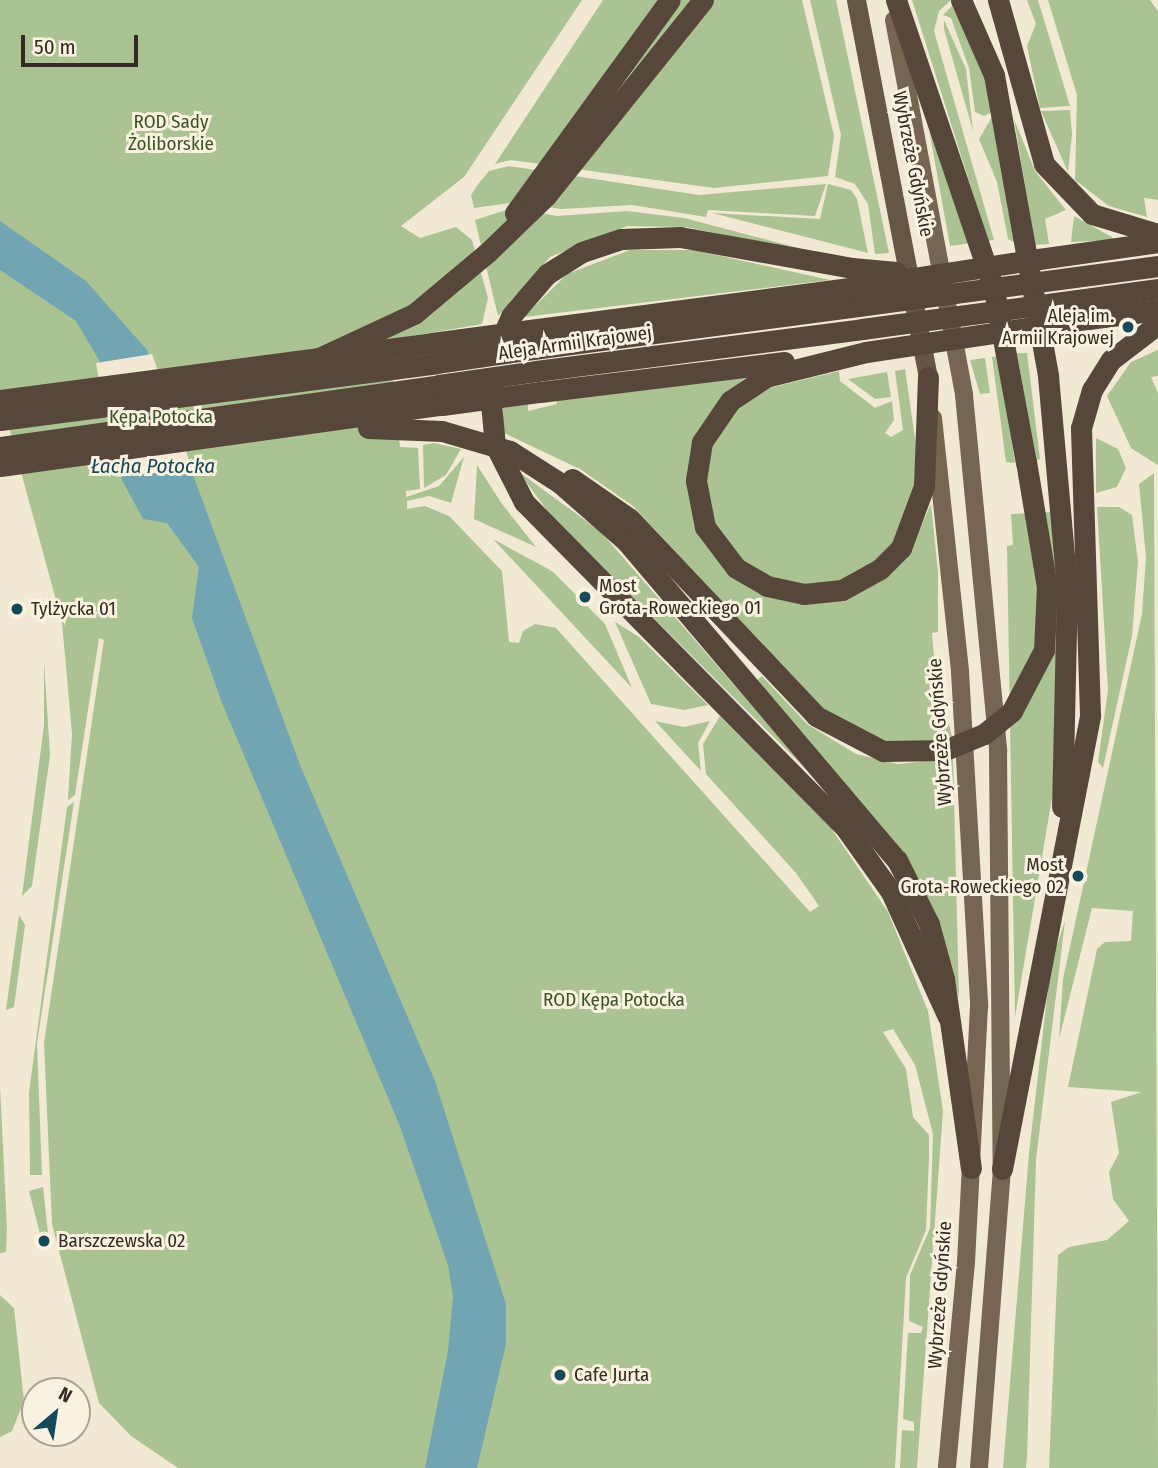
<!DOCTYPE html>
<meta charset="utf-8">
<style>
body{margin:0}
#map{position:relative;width:1158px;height:1468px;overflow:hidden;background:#f2e9d4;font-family:"Fira Sans Condensed",sans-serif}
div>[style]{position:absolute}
.green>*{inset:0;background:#abc293}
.water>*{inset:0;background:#71a5b2}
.pier>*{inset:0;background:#f2e9d4}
.primary>*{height:18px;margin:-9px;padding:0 9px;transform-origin:9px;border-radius:9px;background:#776553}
.trunk>*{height:19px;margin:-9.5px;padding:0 9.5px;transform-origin:9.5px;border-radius:9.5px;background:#665646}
.motorway>*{height:21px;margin:-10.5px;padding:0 10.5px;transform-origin:10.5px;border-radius:10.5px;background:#56473a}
.motorway-bridge>*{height:21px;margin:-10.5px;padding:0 10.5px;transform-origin:10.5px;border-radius:10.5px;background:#56473a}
.dots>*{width:19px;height:19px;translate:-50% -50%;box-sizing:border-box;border:4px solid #faf2e0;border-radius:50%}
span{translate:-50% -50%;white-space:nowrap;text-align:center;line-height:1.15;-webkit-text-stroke:6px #faf2e0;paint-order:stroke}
.park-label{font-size:19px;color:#3c5425}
.street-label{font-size:19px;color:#342b24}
.poi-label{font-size:19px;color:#342b24}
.right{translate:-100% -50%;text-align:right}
.left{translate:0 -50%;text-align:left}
.water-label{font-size:21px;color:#164958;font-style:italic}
.north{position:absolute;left:21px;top:1377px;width:70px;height:70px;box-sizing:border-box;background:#faf2e0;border:2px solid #aba295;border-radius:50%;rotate:29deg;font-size:19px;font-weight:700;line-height:28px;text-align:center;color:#342b24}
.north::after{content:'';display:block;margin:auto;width:24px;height:32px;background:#164958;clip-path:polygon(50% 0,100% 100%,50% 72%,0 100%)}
.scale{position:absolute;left:21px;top:35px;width:117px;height:32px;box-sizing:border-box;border:4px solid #342b24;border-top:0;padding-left:9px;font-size:21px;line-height:24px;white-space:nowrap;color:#342b24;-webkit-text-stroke:5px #faf2e0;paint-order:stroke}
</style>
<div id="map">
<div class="green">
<div style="clip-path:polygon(0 0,582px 0,464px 177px,401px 226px,420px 238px,456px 227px,472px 240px,488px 298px,482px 324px,389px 340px,400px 447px,418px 448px,420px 489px,406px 491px,406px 497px,439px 486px,464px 457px,451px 503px,429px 496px,407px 501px,407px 509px,425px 506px,449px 516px,502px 571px,509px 642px,519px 643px,523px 631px,535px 624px,556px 628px,810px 912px,819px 906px,796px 873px,706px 774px,703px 744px,720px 716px,831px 828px,888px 912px,928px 1011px,943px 1111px,917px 1468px,900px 1468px,902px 1430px,914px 1431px,914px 1422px,903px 1419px,908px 1333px,921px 1333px,923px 1327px,909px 1321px,910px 1275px,930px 1228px,933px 1134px,915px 1065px,893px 1029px,883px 1032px,906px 1069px,913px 1117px,929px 1135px,929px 1158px,926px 1230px,906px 1278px,895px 1468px,178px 1468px,131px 1436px,99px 1403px,52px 1224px,44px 1043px,104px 640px,99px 638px,75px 795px,68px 800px,72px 734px,62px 622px,0 395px)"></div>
<div style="clip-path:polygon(603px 0,802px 0,834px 136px,828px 176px,714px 188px,511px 160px,495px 164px)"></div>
<div style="clip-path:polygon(810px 0,836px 0,889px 253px,875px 254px,868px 204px,855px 184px,835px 177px,841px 135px)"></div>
<div style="clip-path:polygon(912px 0,951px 0,939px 11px,934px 31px,994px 240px,988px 241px)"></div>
<div style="clip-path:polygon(1027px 0,1038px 0,1070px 106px,1040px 108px,1027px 46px,1036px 24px)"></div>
<div style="clip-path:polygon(1048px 0,1150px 0,1158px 11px,1158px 200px,1144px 198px,1147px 217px,1109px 206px,1075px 180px,1077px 95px)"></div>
<div style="clip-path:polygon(952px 6px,982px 67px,992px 112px,984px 116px,975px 112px,969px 68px,951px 18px,943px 15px)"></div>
<div style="clip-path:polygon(944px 20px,966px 69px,973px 131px,944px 29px)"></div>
<div style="clip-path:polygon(924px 101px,972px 243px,950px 246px)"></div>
<div style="clip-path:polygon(1070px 110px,1072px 134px,1068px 172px,1041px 111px)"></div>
<div style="clip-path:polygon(993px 115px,1021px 246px,1008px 239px,997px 182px,979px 139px)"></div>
<div style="clip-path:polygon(1014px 119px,1035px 171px,1066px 210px,1045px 219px,1049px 244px,1035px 245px)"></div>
<div style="clip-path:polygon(509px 166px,699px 195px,826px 184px,815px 216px,708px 210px,706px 217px,632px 205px,561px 209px,517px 202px,474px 208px,471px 195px,479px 183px,489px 171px)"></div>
<div style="clip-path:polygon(828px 184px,851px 190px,857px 199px,868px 253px,712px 213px,820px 219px)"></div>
<div style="clip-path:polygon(512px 208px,557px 216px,627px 211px,684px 218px,840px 259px,686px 227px,627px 226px,550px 257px,498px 316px,475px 220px)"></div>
<div style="clip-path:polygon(1074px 216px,1112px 237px,1112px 240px,1071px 242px)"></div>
<div style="clip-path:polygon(630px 250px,694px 250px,830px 280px,524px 317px,567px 274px)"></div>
<div style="clip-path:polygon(1158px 350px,1158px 376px,1151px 377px,1158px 393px,1158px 465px,1131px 448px,1107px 396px,1131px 362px)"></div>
<div style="clip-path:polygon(1017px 353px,1027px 353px,1040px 459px,1036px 460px)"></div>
<div style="clip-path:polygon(999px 356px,1015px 463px,1006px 462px,992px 357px)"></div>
<div style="clip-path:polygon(985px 358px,990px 393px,980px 394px,970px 360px)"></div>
<div style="clip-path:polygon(905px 369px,916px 445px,913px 544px,931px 504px,938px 572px,938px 632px,932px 633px,938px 704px,944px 703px,952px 737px,939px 741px,883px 741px,820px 707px,633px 506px,580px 469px,504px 433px,501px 418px,503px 408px,528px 404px,528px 411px,557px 404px,556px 399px,747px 377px,725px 393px,757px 391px,839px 371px,840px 381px,875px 408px,892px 401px,894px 420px,885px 433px,891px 437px,903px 430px,895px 371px)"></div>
<div style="clip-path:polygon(887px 372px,891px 397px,875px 399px,848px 379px)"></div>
<div style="clip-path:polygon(1096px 438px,1118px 449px,1126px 468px,1117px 487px,1096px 493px)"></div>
<div style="clip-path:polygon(434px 443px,461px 449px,446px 475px,424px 488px,423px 445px)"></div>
<div style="clip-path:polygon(477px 465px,502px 504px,536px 547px,474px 519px)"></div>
<div style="clip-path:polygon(519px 472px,600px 531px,814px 777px,551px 516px)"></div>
<div style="clip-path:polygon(1154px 473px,1158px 1468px,1049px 1468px,1058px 1255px,1069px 1247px,1107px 1240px,1129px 1221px,1113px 1199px,1109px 1172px,1119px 1153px,1111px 1102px,1142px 1092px,1068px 1087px,1097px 949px,1105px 942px,1131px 941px,1133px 911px,1092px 908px,1059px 1039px,1063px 979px,1142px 614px,1146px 557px,1139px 484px)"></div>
<div style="clip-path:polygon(1097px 507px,1119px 507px,1132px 515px,1138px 562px,1132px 636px,1103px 768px,1098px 762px,1108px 690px)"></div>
<div style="clip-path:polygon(1053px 512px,1058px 576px,1053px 792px,1015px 1017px,1007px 546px,1013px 545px,1011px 514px)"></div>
<div style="clip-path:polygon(493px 539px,552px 571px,605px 624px,632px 688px)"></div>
<div style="clip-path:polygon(615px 622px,639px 637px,708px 705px,684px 710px,651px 704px)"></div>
<div style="clip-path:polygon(44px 661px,50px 755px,32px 886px,22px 896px,44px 725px)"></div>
<div style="clip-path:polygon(762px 676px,807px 724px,856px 754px,898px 764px,953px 758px,959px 998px,932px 907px,895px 842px,756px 681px)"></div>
<div style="clip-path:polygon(655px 721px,684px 727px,710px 721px,698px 743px,701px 771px)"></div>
<div style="clip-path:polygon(74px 802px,37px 1043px,42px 1175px,30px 1175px,29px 1093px,67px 807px)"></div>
<div style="clip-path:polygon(19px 915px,25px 925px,14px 1007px,6px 1010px)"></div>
<div style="clip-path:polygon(1065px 921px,1036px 1160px,1027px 1457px,1026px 1468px,1003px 1468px,1029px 1153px,1051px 963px)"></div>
<div style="clip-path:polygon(0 1086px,7px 1228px,6px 1252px,0 1253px)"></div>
<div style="clip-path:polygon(43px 1187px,48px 1233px,40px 1234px,29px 1191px)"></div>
<div style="clip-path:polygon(0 1295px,14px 1308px,24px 1401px,12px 1431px,0 1437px)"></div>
</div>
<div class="water">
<div style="clip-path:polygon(0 221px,86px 281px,147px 350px,300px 765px,435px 1081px,506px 1304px,506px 1344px,477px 1468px,425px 1468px,448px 1351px,453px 1296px,448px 1265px,399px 1124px,222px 703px,192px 618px,199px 567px,167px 523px,143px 519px,121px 478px,99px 360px,76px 321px,0 270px)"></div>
</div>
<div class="pier">
<div style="clip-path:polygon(152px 354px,171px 409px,106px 418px,96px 363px)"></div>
<div style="clip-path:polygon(173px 413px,192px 469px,117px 477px,107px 422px)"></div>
</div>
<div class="primary">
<div style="left:894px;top:20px;width:381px;rotate:79.4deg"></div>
<div style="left:964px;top:395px;width:358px;rotate:84.5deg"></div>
<div style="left:998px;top:751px;width:418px;rotate:89.5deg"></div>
<div style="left:1002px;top:1169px;width:300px;rotate:94.4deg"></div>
<div style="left:933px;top:418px;width:255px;rotate:83.9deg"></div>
<div style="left:960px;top:672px;width:335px;rotate:86.7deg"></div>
<div style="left:979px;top:1006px;width:256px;rotate:92.9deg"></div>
<div style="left:966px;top:1262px;width:207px;rotate:95.3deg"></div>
</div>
<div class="trunk">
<div style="left:856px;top:0;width:384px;rotate:79.2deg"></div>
</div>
<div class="motorway">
<div style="left:896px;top:0;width:306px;rotate:71.3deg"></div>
<div style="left:994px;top:290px;width:175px;rotate:79.5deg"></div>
<div style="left:961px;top:0;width:82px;rotate:66.3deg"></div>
<div style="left:994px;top:75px;width:306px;rotate:79.8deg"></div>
<div style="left:1048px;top:376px;width:213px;rotate:84.9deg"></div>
<div style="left:1067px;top:588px;width:219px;rotate:91.3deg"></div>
<div style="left:998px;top:0;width:170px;rotate:74.3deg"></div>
<div style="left:1044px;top:164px;width:69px;rotate:46.2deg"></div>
<div style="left:1092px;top:214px;width:69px;rotate:16.9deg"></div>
<div style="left:515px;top:213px;width:263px;rotate:-54deg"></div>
<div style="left:1039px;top:259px;width:120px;rotate:-8.1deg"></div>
<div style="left:1088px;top:319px;width:71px;rotate:-7.3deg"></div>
<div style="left:530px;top:330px;width:328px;rotate:-7.5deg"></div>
<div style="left:497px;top:348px;width:35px;rotate:-66deg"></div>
<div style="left:511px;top:316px;width:55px;rotate:-49.4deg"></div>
<div style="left:547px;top:274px;width:41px;rotate:-32.2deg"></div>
<div style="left:582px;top:252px;width:41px;rotate:-18.4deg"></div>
<div style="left:621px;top:239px;width:59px;rotate:-1.9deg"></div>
<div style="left:680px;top:237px;width:175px;rotate:10.2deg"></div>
<div style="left:533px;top:349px;width:328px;rotate:-7.5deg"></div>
<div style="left:866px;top:352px;width:103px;rotate:166deg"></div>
<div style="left:766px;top:377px;width:43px;rotate:146.3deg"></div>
<div style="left:730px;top:401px;width:50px;rotate:124.3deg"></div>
<div style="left:702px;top:442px;width:39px;rotate:99deg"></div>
<div style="left:696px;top:481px;width:47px;rotate:78.9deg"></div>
<div style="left:705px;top:527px;width:51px;rotate:52.9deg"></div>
<div style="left:736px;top:568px;width:36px;rotate:30deg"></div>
<div style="left:767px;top:586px;width:38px;rotate:12deg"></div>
<div style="left:804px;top:594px;width:38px;rotate:-6deg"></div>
<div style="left:842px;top:590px;width:43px;rotate:-28.9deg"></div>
<div style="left:880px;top:569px;width:30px;rotate:-45deg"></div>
<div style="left:901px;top:548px;width:66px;rotate:-69.6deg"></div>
<div style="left:924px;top:486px;width:109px;rotate:-87.9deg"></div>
<div style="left:319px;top:358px;width:105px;rotate:-24.9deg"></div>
<div style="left:414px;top:314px;width:95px;rotate:-39.9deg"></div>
<div style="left:487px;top:253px;width:82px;rotate:-44deg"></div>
<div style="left:546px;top:196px;width:251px;rotate:-51.3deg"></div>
<div style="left:536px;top:371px;width:329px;rotate:-7.3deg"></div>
<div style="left:489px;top:383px;width:62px;rotate:84.5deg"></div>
<div style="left:495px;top:445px;width:64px;rotate:63deg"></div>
<div style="left:524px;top:502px;width:455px;rotate:45.4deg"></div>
<div style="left:844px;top:826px;width:81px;rotate:54.5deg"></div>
<div style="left:891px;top:892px;width:137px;rotate:65.5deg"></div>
<div style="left:540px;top:392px;width:246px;rotate:-7deg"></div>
<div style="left:0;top:400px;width:436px;rotate:-7.5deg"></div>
<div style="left:0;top:420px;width:440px;rotate:-7.4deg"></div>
<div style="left:368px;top:428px;width:74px;rotate:2.3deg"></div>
<div style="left:0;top:447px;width:443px;rotate:-8deg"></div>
<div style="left:510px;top:451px;width:59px;rotate:32.6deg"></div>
<div style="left:560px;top:483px;width:88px;rotate:41.3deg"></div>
<div style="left:626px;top:541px;width:419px;rotate:49.7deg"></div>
<div style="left:897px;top:860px;width:72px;rotate:63.4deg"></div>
<div style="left:929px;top:924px;width:57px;rotate:74.7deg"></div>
<div style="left:944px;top:979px;width:191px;rotate:81.9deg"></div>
<div style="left:0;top:466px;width:446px;rotate:-7.9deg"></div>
<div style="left:572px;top:479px;width:70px;rotate:34.6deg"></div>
<div style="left:1002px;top:1169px;width:462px;rotate:-79deg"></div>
<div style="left:1090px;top:715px;width:287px;rotate:-91.8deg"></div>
<div style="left:1081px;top:428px;width:40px;rotate:-74deg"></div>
<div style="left:1092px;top:390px;width:36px;rotate:-58deg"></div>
<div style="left:1111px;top:360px;width:59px;rotate:-37.5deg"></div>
</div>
<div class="motorway-bridge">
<div style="left:852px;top:268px;width:44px;rotate:5.2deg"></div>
<div style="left:855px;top:287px;width:186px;rotate:-8.7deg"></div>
<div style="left:858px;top:306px;width:303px;rotate:-7.6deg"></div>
<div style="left:862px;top:329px;width:299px;rotate:-7.7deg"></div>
<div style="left:432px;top:343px;width:99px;rotate:-7.6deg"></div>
<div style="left:866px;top:352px;width:224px;rotate:-8.5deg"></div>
<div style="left:436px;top:363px;width:98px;rotate:-8.2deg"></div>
<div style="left:439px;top:385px;width:98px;rotate:-8.2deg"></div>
<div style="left:442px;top:405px;width:99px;rotate:-7.6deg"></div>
<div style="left:442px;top:431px;width:71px;rotate:16.4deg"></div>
<div style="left:630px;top:519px;width:271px;rotate:46.6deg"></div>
<div style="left:816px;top:716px;width:76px;rotate:27.6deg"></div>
<div style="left:883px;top:751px;width:62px;rotate:-0.9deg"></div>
<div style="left:945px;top:750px;width:42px;rotate:-22.3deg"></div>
<div style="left:984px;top:734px;width:36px;rotate:-39deg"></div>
<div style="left:1012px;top:711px;width:69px;rotate:-62.3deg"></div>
<div style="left:1044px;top:650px;width:63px;rotate:-87.3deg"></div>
<div style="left:1047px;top:587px;width:127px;rotate:-99.5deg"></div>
</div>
<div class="dots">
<div style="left:1128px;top:327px;background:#164958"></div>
<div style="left:585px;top:597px;background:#164958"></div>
<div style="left:17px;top:609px;background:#164958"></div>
<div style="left:1078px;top:876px;background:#164958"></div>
<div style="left:44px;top:1241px;background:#164958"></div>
<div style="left:560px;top:1375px;background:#164958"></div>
</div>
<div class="park-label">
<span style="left:171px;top:133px">ROD Sady<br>Żoliborskie</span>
<span style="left:161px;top:417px">Kępa Potocka</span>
<span style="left:614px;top:1000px">ROD Kępa Potocka</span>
</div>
<div class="street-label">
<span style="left:913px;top:164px;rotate:79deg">Wybrzeże Gdyńskie</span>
<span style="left:575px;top:343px;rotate:-8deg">Aleja Armii Krajowej</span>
<span style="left:940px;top:732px;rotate:-94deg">Wybrzeże Gdyńskie</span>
<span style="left:940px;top:1295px;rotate:-86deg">Wybrzeże Gdyńskie</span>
</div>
<div class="poi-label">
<span class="right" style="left:1114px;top:327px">Aleja im.<br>Armii Krajowej</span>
<span class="left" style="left:599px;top:597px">Most<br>Grota-Roweckiego 01</span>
<span class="left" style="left:31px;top:609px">Tylżycka 01</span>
<span class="right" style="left:1064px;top:876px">Most<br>Grota-Roweckiego 02</span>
<span class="left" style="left:58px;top:1241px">Barszczewska 02</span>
<span class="left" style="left:574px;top:1375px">Cafe Jurta</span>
</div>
<div class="water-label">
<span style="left:153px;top:466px">Łacha Potocka</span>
</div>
<div class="north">N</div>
<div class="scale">50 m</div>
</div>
